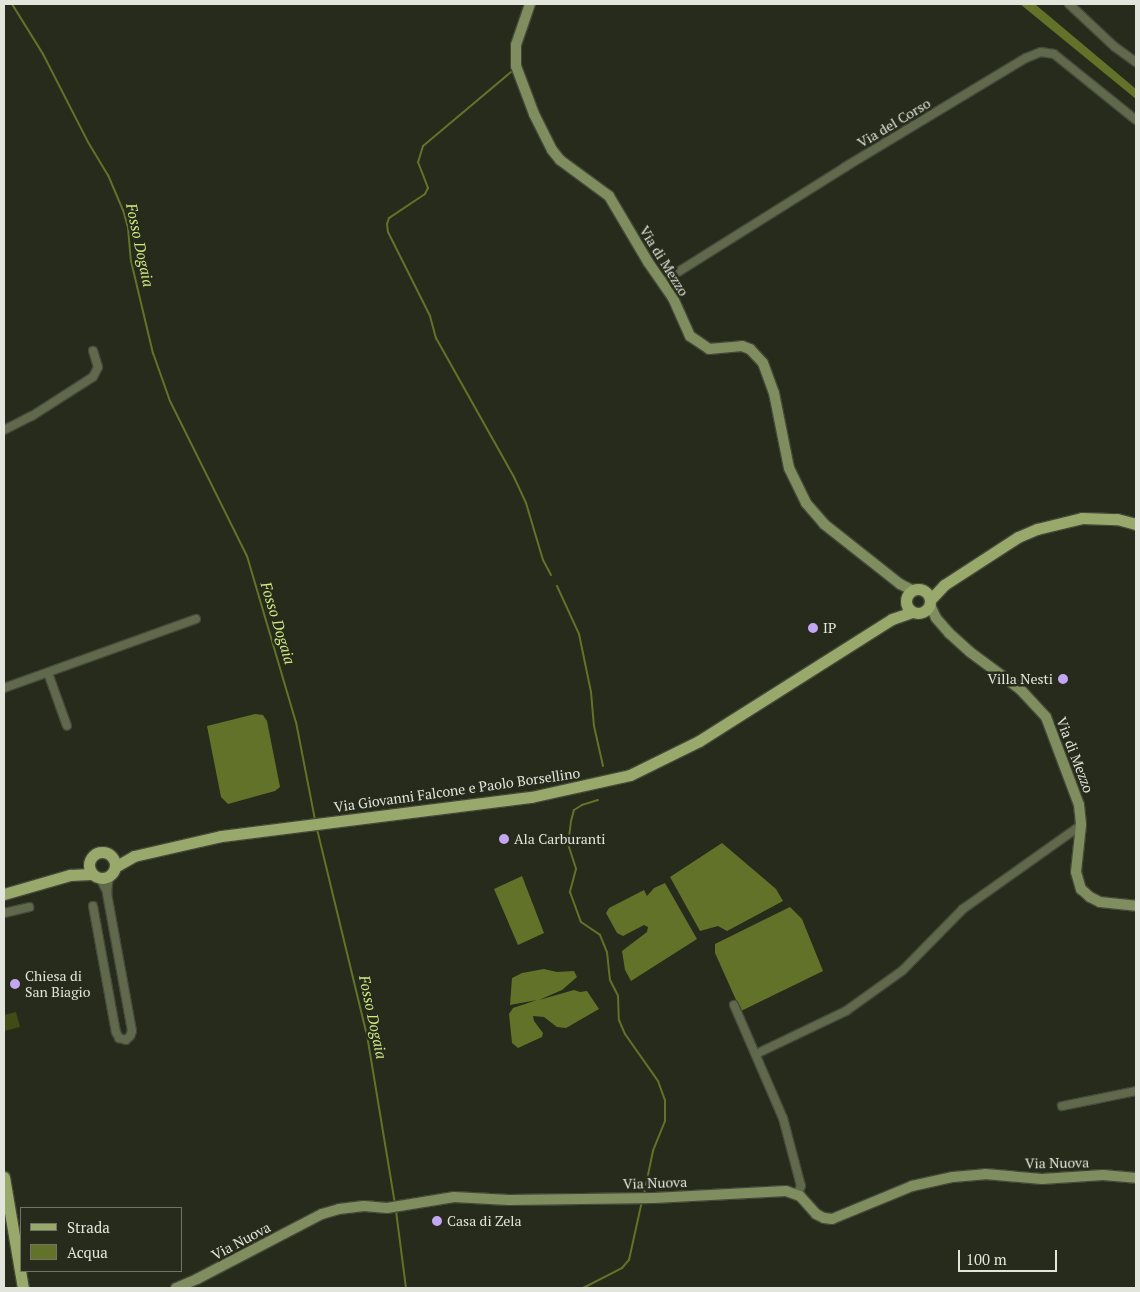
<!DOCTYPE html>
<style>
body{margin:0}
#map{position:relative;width:1140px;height:1292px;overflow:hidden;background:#262b1b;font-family:"PT Serif",serif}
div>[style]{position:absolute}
.green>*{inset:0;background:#404c15}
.water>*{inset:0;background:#627329}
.stream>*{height:2px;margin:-1px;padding:0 1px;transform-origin:1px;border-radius:1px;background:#627329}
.roads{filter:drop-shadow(1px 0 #44493a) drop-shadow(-1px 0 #44493a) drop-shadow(0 1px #44493a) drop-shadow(0 -1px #44493a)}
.street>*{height:8px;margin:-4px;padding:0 4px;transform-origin:4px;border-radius:4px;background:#61694c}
.secondary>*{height:10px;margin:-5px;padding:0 5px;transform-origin:5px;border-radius:5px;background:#808d5e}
.primary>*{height:11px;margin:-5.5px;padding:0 5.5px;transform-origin:5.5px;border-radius:5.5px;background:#99a96b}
.primary>.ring{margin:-5.5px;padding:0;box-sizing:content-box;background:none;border:11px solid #99a96b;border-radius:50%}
.dots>*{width:14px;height:14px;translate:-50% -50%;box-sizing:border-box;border:2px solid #262b1b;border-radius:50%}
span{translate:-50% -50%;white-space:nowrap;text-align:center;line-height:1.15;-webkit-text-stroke:5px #262b1b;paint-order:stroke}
.street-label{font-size:14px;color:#e2e5db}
.poi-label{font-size:14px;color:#e2e5db}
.left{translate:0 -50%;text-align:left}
.right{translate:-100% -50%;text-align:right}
.water-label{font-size:15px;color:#cfe883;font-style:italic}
.frame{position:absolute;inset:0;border:5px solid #e2e5db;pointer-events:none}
.legend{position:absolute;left:20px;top:1207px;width:162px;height:65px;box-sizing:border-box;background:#262b1b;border:1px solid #717568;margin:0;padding:6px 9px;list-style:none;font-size:15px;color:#e2e5db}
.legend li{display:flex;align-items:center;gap:10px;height:25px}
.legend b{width:25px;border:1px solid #717568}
.scale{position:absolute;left:958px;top:1250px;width:99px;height:22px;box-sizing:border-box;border:2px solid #e2e5db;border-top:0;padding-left:6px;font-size:15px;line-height:18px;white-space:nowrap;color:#e2e5db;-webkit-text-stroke:4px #262b1b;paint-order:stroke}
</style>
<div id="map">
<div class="green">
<div style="clip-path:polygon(16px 1012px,20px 1027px,4px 1031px,4px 1015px)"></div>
</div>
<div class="water">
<div style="clip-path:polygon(1020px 4px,1036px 5px,1136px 89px,1136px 99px)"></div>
<div style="clip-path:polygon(255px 714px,263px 715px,267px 721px,280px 787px,275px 791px,228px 804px,221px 797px,207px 726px)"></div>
<div style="clip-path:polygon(722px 843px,776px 889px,783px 901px,727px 931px,718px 926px,700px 931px,670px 877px)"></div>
<div style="clip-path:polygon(522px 876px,544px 933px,518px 945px,494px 889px)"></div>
<div style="clip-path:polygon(665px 883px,697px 939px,631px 981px,625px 970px,622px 951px,647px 932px,648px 927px,644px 925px,623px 936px,617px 933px,606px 913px,609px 908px,644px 890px,647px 896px,654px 888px)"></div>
<div style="clip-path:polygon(790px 907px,802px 919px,823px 971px,741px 1011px,715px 953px,715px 944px)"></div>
<div style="clip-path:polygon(544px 969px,557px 972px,574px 971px,577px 977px,562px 990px,539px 1000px,574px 990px,580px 992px,587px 991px,599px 1009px,566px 1028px,557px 1027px,544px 1017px,533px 1016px,534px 1021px,543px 1033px,542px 1037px,518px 1048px,512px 1043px,509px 1014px,513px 1008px,537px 1000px,510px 1005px,512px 978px,522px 973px)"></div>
</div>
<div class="stream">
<div style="left:12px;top:4px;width:59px;rotate:58.2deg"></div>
<div style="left:43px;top:54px;width:99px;rotate:62.9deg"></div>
<div style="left:88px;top:142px;width:39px;rotate:59deg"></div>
<div style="left:108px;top:175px;width:38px;rotate:67deg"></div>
<div style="left:123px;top:210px;width:19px;rotate:74deg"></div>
<div style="left:128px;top:228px;width:33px;rotate:85deg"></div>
<div style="left:131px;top:261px;width:95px;rotate:76.6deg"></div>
<div style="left:153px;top:353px;width:51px;rotate:70.5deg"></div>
<div style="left:170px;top:401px;width:173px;rotate:63.6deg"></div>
<div style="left:247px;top:556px;width:173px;rotate:73.6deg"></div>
<div style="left:296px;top:722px;width:100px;rotate:79deg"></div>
<div style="left:511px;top:72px;width:115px;rotate:139.9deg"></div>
<div style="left:423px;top:146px;width:17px;rotate:107deg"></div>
<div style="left:418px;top:162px;width:28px;rotate:69deg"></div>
<div style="left:428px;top:188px;width:7px;rotate:117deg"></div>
<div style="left:425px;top:194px;width:43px;rotate:146.3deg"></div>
<div style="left:389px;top:218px;width:6px;rotate:108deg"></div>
<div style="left:387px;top:224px;width:8px;rotate:83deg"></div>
<div style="left:388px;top:232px;width:94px;rotate:63.4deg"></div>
<div style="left:430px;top:316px;width:23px;rotate:75deg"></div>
<div style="left:436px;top:338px;width:157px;rotate:60.7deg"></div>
<div style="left:513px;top:475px;width:31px;rotate:65deg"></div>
<div style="left:526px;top:503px;width:59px;rotate:73.4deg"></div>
<div style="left:543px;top:560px;width:17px;rotate:62deg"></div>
<div style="left:557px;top:586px;width:53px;rotate:65.4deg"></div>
<div style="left:579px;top:634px;width:59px;rotate:78.3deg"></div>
<div style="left:591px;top:692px;width:34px;rotate:85deg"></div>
<div style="left:594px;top:726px;width:41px;rotate:77.3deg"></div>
<div style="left:598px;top:800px;width:17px;rotate:163deg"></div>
<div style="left:582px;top:805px;width:9px;rotate:148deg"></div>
<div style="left:574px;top:810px;width:11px;rotate:105deg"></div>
<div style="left:571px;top:821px;width:23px;rotate:97deg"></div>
<div style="left:568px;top:844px;width:26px;rotate:72deg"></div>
<div style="left:576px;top:869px;width:24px;rotate:105deg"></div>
<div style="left:570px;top:892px;width:32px;rotate:70deg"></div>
<div style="left:581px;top:922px;width:23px;rotate:34deg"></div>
<div style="left:600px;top:935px;width:18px;rotate:68deg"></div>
<div style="left:607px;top:952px;width:28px;rotate:84deg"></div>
<div style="left:610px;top:980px;width:18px;rotate:63deg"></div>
<div style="left:618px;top:996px;width:24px;rotate:88deg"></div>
<div style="left:619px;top:1020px;width:15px;rotate:67deg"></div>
<div style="left:625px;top:1034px;width:57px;rotate:54.9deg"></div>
<div style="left:658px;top:1081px;width:20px;rotate:70deg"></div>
<div style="left:665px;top:1100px;width:21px;rotate:90deg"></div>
<div style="left:665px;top:1121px;width:32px;rotate:112deg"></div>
<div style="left:653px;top:1151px;width:44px;rotate:101.8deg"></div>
<div style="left:317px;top:829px;width:212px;rotate:76.4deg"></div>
<div style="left:367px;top:1035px;width:171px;rotate:80.6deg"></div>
<div style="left:396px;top:1211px;width:78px;rotate:82.6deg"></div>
<div style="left:583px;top:1288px;width:44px;rotate:-27.1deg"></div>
<div style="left:622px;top:1268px;width:11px;rotate:-49deg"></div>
<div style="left:629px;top:1260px;width:60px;rotate:-77.6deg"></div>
</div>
<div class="roads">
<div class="street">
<div style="left:1069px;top:4px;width:63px;rotate:43.1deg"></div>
<div style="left:1115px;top:47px;width:26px;rotate:36deg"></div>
<div style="left:662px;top:282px;width:216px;rotate:-32.1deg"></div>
<div style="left:845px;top:167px;width:211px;rotate:-31.1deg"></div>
<div style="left:1026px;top:58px;width:16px;rotate:-22deg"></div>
<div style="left:1041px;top:52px;width:13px;rotate:9deg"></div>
<div style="left:1054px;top:54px;width:105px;rotate:38.8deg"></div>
<div style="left:4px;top:430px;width:31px;rotate:-27deg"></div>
<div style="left:32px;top:416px;width:72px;rotate:-32.6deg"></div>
<div style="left:93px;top:377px;width:11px;rotate:-63deg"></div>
<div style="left:98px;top:367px;width:17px;rotate:-107deg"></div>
<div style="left:48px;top:673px;width:56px;rotate:70.3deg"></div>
<div style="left:4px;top:688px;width:204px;rotate:-19.8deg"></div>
<div style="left:100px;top:878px;width:16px;rotate:63deg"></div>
<div style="left:93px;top:906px;width:128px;rotate:79.7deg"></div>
<div style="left:116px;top:1032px;width:7px;rotate:63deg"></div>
<div style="left:119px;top:1038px;width:7px;rotate:16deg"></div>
<div style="left:126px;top:1040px;width:6px;rotate:-45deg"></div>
<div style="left:130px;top:1036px;width:5px;rotate:-68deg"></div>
<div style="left:132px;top:1031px;width:140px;rotate:-100.3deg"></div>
<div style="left:107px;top:893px;width:17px;rotate:-83deg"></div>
<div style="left:4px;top:913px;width:26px;rotate:-13deg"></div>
<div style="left:734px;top:1005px;width:123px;rotate:66.6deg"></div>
<div style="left:783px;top:1118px;width:70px;rotate:75.2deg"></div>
<div style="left:801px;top:1186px;width:10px;rotate:114deg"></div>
<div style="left:756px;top:1054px;width:100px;rotate:-25.5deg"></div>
<div style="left:846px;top:1011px;width:70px;rotate:-35.7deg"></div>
<div style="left:903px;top:970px;width:86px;rotate:-45.5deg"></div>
<div style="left:963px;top:909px;width:145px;rotate:-35.4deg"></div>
<div style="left:1062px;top:1106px;width:76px;rotate:-11.5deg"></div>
</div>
<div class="secondary">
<div style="left:530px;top:4px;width:43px;rotate:108.9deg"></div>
<div style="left:516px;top:45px;width:21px;rotate:90deg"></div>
<div style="left:516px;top:66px;width:51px;rotate:69.4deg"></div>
<div style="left:534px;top:114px;width:40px;rotate:63.4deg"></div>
<div style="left:552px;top:150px;width:13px;rotate:51deg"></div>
<div style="left:560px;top:160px;width:61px;rotate:36.3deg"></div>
<div style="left:609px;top:196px;width:77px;rotate:59.4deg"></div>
<div style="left:648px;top:262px;width:44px;rotate:55.2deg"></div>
<div style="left:673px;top:298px;width:42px;rotate:65.9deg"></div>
<div style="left:690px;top:336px;width:23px;rotate:34deg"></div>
<div style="left:709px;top:349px;width:33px;rotate:-5deg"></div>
<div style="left:742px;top:346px;width:9px;rotate:21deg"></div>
<div style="left:750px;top:349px;width:19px;rotate:47deg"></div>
<div style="left:763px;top:363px;width:32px;rotate:70deg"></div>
<div style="left:774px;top:393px;width:76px;rotate:78.7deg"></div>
<div style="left:789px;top:468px;width:39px;rotate:64deg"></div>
<div style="left:806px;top:503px;width:28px;rotate:49deg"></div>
<div style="left:824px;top:524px;width:97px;rotate:38.3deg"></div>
<div style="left:900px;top:584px;width:13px;rotate:27deg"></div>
<div style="left:930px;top:605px;width:14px;rotate:65deg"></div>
<div style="left:936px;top:618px;width:20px;rotate:49deg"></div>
<div style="left:949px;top:633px;width:28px;rotate:42deg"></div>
<div style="left:970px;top:652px;width:62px;rotate:36.5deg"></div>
<div style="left:1020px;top:689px;width:38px;rotate:47deg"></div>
<div style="left:1046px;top:717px;width:94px;rotate:69.4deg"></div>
<div style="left:1079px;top:805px;width:20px;rotate:84deg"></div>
<div style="left:1081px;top:825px;width:47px;rotate:96.1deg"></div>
<div style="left:1076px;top:872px;width:18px;rotate:74deg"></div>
<div style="left:1081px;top:889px;width:12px;rotate:42deg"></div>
<div style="left:1090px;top:897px;width:11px;rotate:27deg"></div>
<div style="left:1100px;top:902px;width:36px;rotate:6deg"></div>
<div style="left:176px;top:1288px;width:23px;rotate:-23deg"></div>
<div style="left:197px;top:1279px;width:141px;rotate:-27.5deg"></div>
<div style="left:322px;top:1214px;width:18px;rotate:-16deg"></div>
<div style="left:339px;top:1209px;width:25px;rotate:-7deg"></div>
<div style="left:364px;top:1206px;width:23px;rotate:5deg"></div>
<div style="left:387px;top:1208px;width:68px;rotate:-9.3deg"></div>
<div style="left:454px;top:1197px;width:55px;rotate:3.1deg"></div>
<div style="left:509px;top:1200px;width:145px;rotate:-0.8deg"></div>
<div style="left:654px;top:1198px;width:132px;rotate:-3deg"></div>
<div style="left:786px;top:1191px;width:15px;rotate:20deg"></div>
<div style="left:800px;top:1196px;width:24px;rotate:48deg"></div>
<div style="left:816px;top:1214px;width:9px;rotate:27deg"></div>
<div style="left:824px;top:1218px;width:8px;rotate:7deg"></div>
<div style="left:832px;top:1219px;width:87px;rotate:-22.4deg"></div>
<div style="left:912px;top:1186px;width:42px;rotate:-12.4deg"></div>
<div style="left:953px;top:1177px;width:32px;rotate:-5deg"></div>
<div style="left:985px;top:1174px;width:57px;rotate:5deg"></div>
<div style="left:1042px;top:1179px;width:61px;rotate:-3.8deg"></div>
<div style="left:1103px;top:1175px;width:33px;rotate:5deg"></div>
</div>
<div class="primary">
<div class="ring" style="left:906px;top:589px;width:13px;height:13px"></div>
<div style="left:930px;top:600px;width:21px;rotate:-47deg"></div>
<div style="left:944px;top:585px;width:88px;rotate:-33deg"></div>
<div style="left:1018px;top:537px;width:21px;rotate:-23deg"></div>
<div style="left:1037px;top:529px;width:46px;rotate:-13.7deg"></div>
<div style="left:1082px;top:518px;width:35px;rotate:2deg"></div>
<div style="left:1117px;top:519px;width:20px;rotate:15deg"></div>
<div class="ring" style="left:89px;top:852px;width:15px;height:15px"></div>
<div style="left:115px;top:867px;width:22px;rotate:-30deg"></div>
<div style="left:134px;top:856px;width:89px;rotate:-12.9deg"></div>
<div style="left:221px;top:836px;width:312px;rotate:-7.2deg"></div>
<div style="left:531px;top:797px;width:101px;rotate:-12.5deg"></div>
<div style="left:630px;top:775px;width:77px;rotate:-26.2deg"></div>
<div style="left:699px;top:741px;width:228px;rotate:-32.3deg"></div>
<div style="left:892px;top:619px;width:21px;rotate:-19deg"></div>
<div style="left:4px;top:894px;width:69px;rotate:-16.1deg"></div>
<div style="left:70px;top:875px;width:21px;rotate:-3deg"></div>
<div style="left:4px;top:1177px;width:113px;rotate:80.3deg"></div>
</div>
</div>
<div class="dots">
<div style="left:813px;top:628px;background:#c3a7f2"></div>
<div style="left:1063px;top:679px;background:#c3a7f2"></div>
<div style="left:504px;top:839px;background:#c3a7f2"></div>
<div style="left:15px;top:984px;background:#c3a7f2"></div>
<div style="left:437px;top:1221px;background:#c3a7f2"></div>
</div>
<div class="street-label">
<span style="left:894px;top:123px;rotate:-31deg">Via del Corso</span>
<span style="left:664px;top:261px;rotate:58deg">Via di Mezzo</span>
<span style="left:1075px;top:755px;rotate:69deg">Via di Mezzo</span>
<span style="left:457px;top:790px;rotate:-8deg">Via Giovanni Falcone e Paolo Borsellino</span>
<span style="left:1057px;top:1163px;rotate:-1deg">Via Nuova</span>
<span style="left:655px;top:1183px;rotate:-2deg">Via Nuova</span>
<span style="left:241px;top:1241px;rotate:-28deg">Via Nuova</span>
</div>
<div class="poi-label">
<span class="left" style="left:823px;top:628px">IP</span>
<span class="right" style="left:1053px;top:679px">Villa Nesti</span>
<span class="left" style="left:514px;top:839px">Ala Carburanti</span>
<span class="left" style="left:25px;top:984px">Chiesa di<br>San Biagio</span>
<span class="left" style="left:447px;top:1221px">Casa di Zela</span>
</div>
<div class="water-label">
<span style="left:140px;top:245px;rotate:78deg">Fosso Dogaia</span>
<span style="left:278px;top:623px;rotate:73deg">Fosso Dogaia</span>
<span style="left:373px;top:1017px;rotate:78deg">Fosso Dogaia</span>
</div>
<div class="frame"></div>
<ul class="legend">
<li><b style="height:6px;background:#99a96b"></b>Strada</li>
<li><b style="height:14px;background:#627329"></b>Acqua</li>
</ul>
<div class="scale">100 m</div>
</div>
